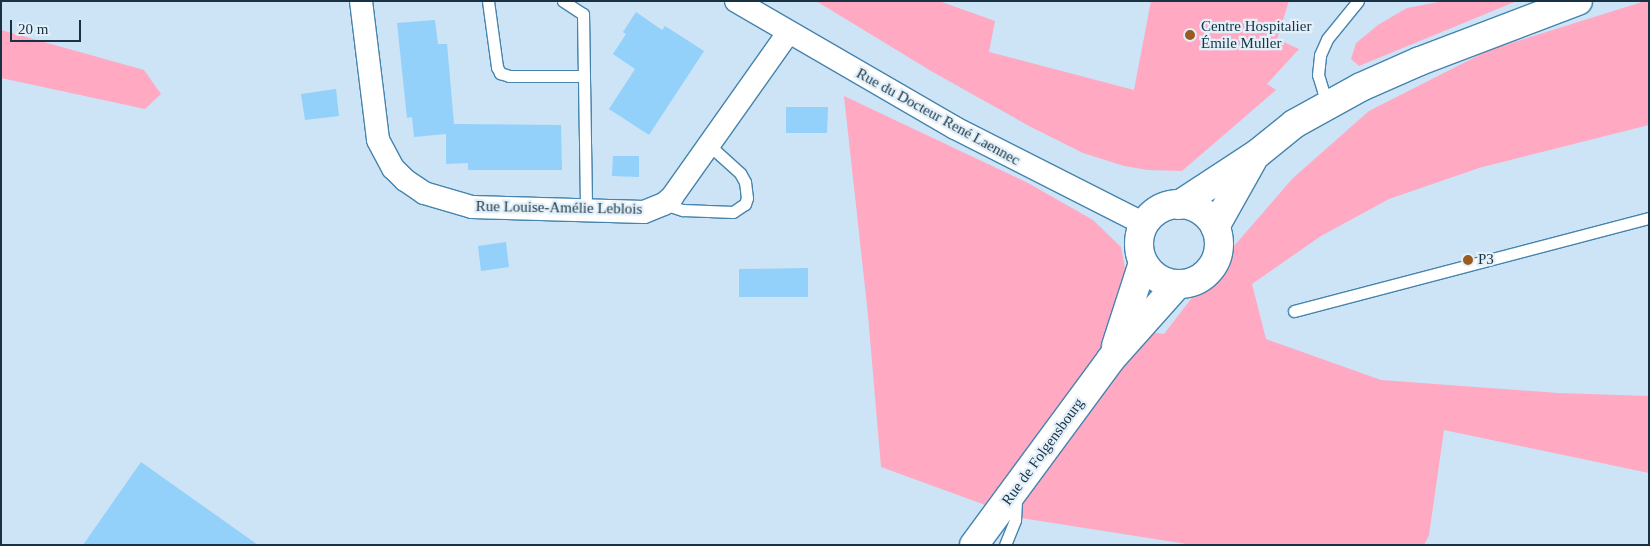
<!DOCTYPE html>
<meta charset="utf-8">
<style>
body{margin:0}
#map{position:relative;width:1650px;height:546px;overflow:hidden;background:#cce4f6;font-family:"Times New Roman",serif}
div>[style]{position:absolute}
.green>*{inset:0;background:#ffa9c3}
.building>*{inset:0;background:#93d0fa}
.roads{filter:drop-shadow(1px 0 #4684ad) drop-shadow(-1px 0 #4684ad) drop-shadow(0 1px #4684ad) drop-shadow(0 -1px #4684ad)}
.service>*{height:11px;margin:-5.5px;padding:0 5.5px;transform-origin:5.5px;border-radius:5.5px;background:#fff}
.minor>*{height:22px;margin:-11px;padding:0 11px;transform-origin:11px;border-radius:11px;background:#fff}
.secondary>*{height:28px;margin:-14px;padding:0 14px;transform-origin:14px;border-radius:14px;background:#fff}
.secondary>.ring{margin:-14px;padding:0;box-sizing:content-box;background:none;border:28px solid #fff;border-radius:50%}
.dots>*{width:14px;height:14px;translate:-50% -50%;box-sizing:border-box;border:2px solid #e3f0f9;border-radius:50%}
span{translate:-50% -50%;white-space:nowrap;text-align:center;line-height:1.15;-webkit-text-stroke:4.5px #e3f0f9;paint-order:stroke}
.poi-label{font-size:15px;color:#183244}
.left{translate:0 -50%;text-align:left}
.street-label{font-size:15px;color:#183244}
.frame{position:absolute;inset:0;border:2px solid #183244;pointer-events:none}
.scale{position:absolute;left:10px;top:20px;width:71px;height:22px;box-sizing:border-box;border:2px solid #183244;border-top:0;padding-left:6px;font-size:15px;line-height:18px;white-space:nowrap;color:#183244;-webkit-text-stroke:4px #e3f0f9;paint-order:stroke}
</style>
<div id="map">
<div class="green">
<div style="clip-path:polygon(816px 1px,939px 1px,995px 21px,989px 52px,1134px 90px,1151px 1px,1289px 1px,1277px 39px,1299px 49px,1267px 84px,1276px 90px,1182px 171px,1148px 170px,1124px 166px,1083px 153px,1029px 126px,931px 71px)"></div>
<div style="clip-path:polygon(1444px 1px,1517px 1px,1359px 66px,1351px 59px,1356px 43px,1378px 25px,1407px 8px)"></div>
<div style="clip-path:polygon(1645px 1px,1649px 1px,1649px 125px,1479px 168px,1389px 199px,1321px 236px,1252px 284px,1266px 339px,1381px 380px,1558px 393px,1649px 396px,1649px 473px,1444px 430px,1429px 535px,1424px 545px,1193px 545px,1021px 518px,881px 467px,868px 315px,844px 96px,1028px 183px,1093px 220px,1121px 247px,1125px 268px,1124px 292px,1111px 327px,1164px 334px,1214px 269px,1293px 178px,1369px 111px,1489px 50px)"></div>
<div style="clip-path:polygon(1px 30px,144px 70px,161px 94px,145px 109px,1px 78px)"></div>
</div>
<div class="building">
<div style="clip-path:polygon(636px 12px,662px 30px,665px 26px,704px 51px,649px 135px,609px 109px,635px 69px,613px 54px,626px 34px,623px 32px)"></div>
<div style="clip-path:polygon(435px 20px,438px 44px,447px 44px,454px 124px,561px 125px,562px 170px,468px 170px,468px 163px,446px 164px,446px 134px,414px 137px,412px 117px,407px 118px,397px 23px)"></div>
<div style="clip-path:polygon(336px 89px,339px 116px,305px 120px,301px 94px)"></div>
<div style="clip-path:polygon(786px 107px,828px 107px,827px 133px,786px 133px)"></div>
<div style="clip-path:polygon(613px 156px,639px 156px,639px 177px,612px 176px)"></div>
<div style="clip-path:polygon(506px 242px,509px 267px,481px 271px,478px 246px)"></div>
<div style="clip-path:polygon(808px 268px,808px 297px,739px 297px,739px 269px)"></div>
<div style="clip-path:polygon(141px 462px,258px 545px,83px 545px)"></div>
</div>
<div class="roads">
<div class="service">
<div style="left:488px;top:1px;width:67px;rotate:82.2deg"></div>
<div style="left:497px;top:67px;width:7px;rotate:63deg"></div>
<div style="left:500px;top:73px;width:9px;rotate:18deg"></div>
<div style="left:509px;top:76px;width:75px"></div>
<div style="left:563px;top:1px;width:24px;rotate:33deg"></div>
<div style="left:583px;top:14px;width:197px;rotate:89.1deg"></div>
<div style="left:1330px;top:103px;width:14px;rotate:-120deg"></div>
<div style="left:1323px;top:91px;width:17px;rotate:-107deg"></div>
<div style="left:1318px;top:75px;width:20px;rotate:-84deg"></div>
<div style="left:1320px;top:55px;width:17px;rotate:-66deg"></div>
<div style="left:1327px;top:39px;width:49px;rotate:-50.8deg"></div>
<div style="left:664px;top:204px;width:20px;rotate:18deg"></div>
<div style="left:683px;top:210px;width:50px;rotate:2.3deg"></div>
<div style="left:733px;top:212px;width:14px;rotate:-34deg"></div>
<div style="left:745px;top:204px;width:6px;rotate:-72deg"></div>
<div style="left:747px;top:198px;width:16px;rotate:-97deg"></div>
<div style="left:745px;top:182px;width:10px;rotate:-119deg"></div>
<div style="left:740px;top:173px;width:42px;rotate:-137.9deg"></div>
<div style="left:1294px;top:311px;width:367px;rotate:-14.7deg"></div>
<div style="left:1005px;top:545px;width:27px;rotate:-68deg"></div>
<div style="left:1015px;top:520px;width:22px;rotate:-87deg"></div>
</div>
<div class="minor">
<div style="left:361px;top:1px;width:140px;rotate:83deg"></div>
<div style="left:378px;top:140px;width:32px;rotate:62deg"></div>
<div style="left:393px;top:168px;width:17px;rotate:45deg"></div>
<div style="left:405px;top:180px;width:23px;rotate:34deg"></div>
<div style="left:424px;top:193px;width:50px;rotate:16.3deg"></div>
<div style="left:472px;top:207px;width:172px;rotate:1.7deg"></div>
<div style="left:644px;top:212px;width:22px;rotate:-22deg"></div>
<div style="left:664px;top:204px;width:11px;rotate:-41deg"></div>
<div style="left:672px;top:197px;width:201px;rotate:-54.7deg"></div>
<div style="left:736px;top:1px;width:253px;rotate:30.1deg"></div>
<div style="left:955px;top:128px;width:212px;rotate:26.9deg"></div>
</div>
<div class="secondary">
<div class="ring" style="left:1139px;top:204px;width:52px;height:52px"></div>
<div style="left:1179px;top:205px;width:93px;rotate:-33.2deg"></div>
<div style="left:1257px;top:154px;width:48px;rotate:-39deg"></div>
<div style="left:1294px;top:124px;width:77px;rotate:-28.9deg"></div>
<div style="left:1361px;top:87px;width:64px;rotate:-23.8deg"></div>
<div style="left:1420px;top:61px;width:169px;rotate:-20.8deg"></div>
<div style="left:1215px;top:227px;width:76px;rotate:-60.7deg"></div>
<div style="left:1116px;top:346px;width:87px;rotate:-72deg"></div>
<div style="left:974px;top:545px;width:231px;rotate:-53.6deg"></div>
<div style="left:1111px;top:359px;width:99px;rotate:-48.3deg"></div>
</div>
</div>
<div class="dots">
<div style="left:1190px;top:35px;background:#995b20"></div>
<div style="left:1468px;top:260px;background:#995b20"></div>
</div>
<div class="poi-label">
<span class="left" style="left:1201px;top:35px">Centre Hospitalier<br>Émile Muller</span>
<span class="left" style="left:1478px;top:260px">P3</span>
</div>
<div class="street-label">
<span style="left:938px;top:117px;rotate:29deg">Rue du Docteur René Laennec</span>
<span style="left:559px;top:208px;rotate:1deg">Rue Louise-Amélie Leblois</span>
<span style="left:1043px;top:452px;rotate:-54deg">Rue de Folgensbourg</span>
</div>
<div class="frame"></div>
<div class="scale">20 m</div>
</div>
